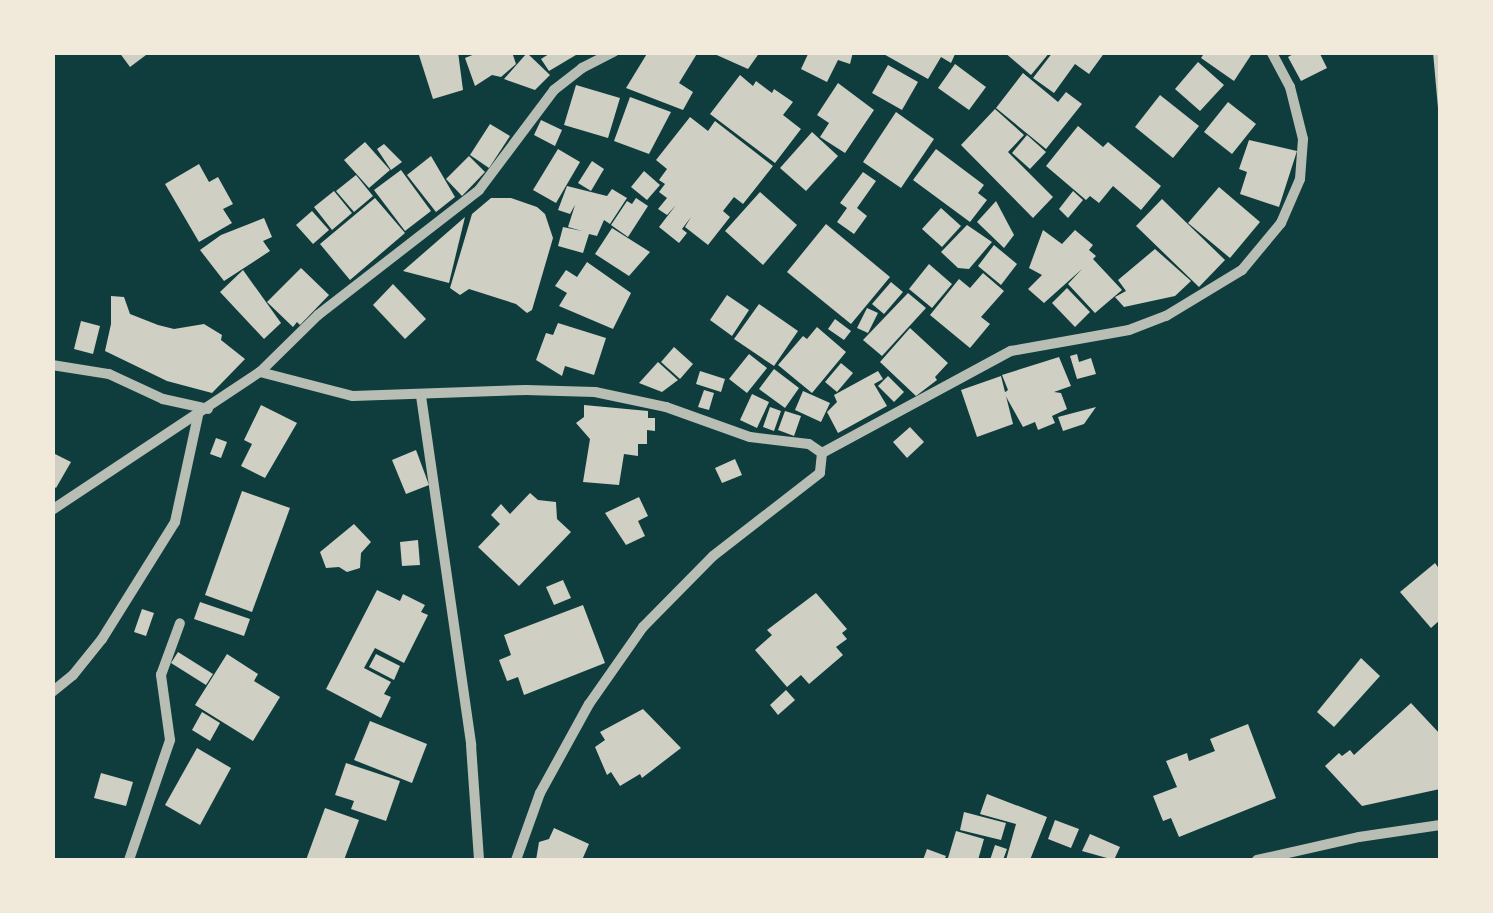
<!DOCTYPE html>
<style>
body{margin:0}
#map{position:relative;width:1493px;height:913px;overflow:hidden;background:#0f3d3e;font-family:"Exo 2",sans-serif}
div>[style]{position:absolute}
.building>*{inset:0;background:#cfcfc3}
.minor>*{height:10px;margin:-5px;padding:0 5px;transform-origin:5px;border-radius:5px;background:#b8beb3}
span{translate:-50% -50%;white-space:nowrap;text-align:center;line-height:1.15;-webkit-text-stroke:10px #f1e9da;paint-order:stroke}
.frame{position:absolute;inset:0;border:55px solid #f1e9da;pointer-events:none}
</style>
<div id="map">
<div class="building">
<div style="clip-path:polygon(119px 52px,150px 52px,130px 67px)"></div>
<div style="clip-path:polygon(418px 52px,458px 52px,463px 90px,433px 99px)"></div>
<div style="clip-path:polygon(480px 52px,512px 52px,516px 64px,501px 77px,492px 75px,475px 86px,465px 58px)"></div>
<div style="clip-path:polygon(552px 52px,581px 52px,549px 71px,541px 59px)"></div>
<div style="clip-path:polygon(648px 52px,698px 52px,679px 83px,693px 92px,683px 110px,626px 88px)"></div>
<div style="clip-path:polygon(710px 52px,760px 52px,748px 69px)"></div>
<div style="clip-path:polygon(809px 52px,853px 52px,850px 64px,838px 60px,827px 82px,801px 69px)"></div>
<div style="clip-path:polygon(880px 52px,956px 52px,951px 63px,941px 57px,928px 79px)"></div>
<div style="clip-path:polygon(1004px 52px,1050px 52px,1031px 75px)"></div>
<div style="clip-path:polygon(1053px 52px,1105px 52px,1089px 74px,1075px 64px,1054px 93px,1033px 78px)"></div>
<div style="clip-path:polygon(1205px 52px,1253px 52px,1234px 81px,1201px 58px)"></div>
<div style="clip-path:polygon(1297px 52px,1319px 52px,1327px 68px,1301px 81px,1288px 57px)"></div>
<div style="clip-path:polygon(1433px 52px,1440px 52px,1440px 107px,1438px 108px)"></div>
<div style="clip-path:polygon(527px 53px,550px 75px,535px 90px,504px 79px)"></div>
<div style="clip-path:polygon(1198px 62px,1224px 85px,1200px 111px,1175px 89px)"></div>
<div style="clip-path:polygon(955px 64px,986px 87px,969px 110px,938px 88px)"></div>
<div style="clip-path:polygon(888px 65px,918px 82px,902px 110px,872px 93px)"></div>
<div style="clip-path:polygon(1023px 73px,1058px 102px,1066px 92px,1082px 104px,1046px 149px,996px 108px)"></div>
<div style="clip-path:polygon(740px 75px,753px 86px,756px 81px,772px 93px,774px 89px,793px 102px,783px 115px,801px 129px,775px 163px,710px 114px)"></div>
<div style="clip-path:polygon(838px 83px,874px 110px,845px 153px,820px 137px,829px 123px,817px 115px)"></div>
<div style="clip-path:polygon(576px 85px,620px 98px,608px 138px,564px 125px)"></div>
<div style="clip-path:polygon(1160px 95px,1199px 126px,1173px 158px,1135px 127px)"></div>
<div style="clip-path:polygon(630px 97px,671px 112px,649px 154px,614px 141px)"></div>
<div style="clip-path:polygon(1228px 102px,1256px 124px,1232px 154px,1204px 132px)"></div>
<div style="clip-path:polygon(995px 109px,1024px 135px,1008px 152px,1053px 197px,1033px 218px,961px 145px)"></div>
<div style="clip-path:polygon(896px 112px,934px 139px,901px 188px,863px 162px)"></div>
<div style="clip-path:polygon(690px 117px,708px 131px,715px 121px,773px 166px,743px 204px,734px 197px,723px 211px,730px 217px,708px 245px,685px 227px,691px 217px,682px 229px,687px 233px,679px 243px,659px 227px,676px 205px,667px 215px,658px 209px,667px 198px,659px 192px,665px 184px,659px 180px,667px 169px,656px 160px)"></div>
<div style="clip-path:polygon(541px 120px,562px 130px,555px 146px,534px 135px)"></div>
<div style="clip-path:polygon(490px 124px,510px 136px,489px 168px,470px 155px)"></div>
<div style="clip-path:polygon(1078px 126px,1103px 147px,1108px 142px,1161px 186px,1141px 210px,1113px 186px,1099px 203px,1090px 196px,1086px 200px,1046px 166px)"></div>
<div style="clip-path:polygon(812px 132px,838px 156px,806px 191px,780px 168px)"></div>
<div style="clip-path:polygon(1027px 135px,1046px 152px,1030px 169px,1012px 153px)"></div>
<div style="clip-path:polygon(1249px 140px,1297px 151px,1279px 207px,1240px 194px,1247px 172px,1239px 169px)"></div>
<div style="clip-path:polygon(365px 142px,390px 170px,369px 188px,344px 160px)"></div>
<div style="clip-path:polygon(384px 144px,402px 162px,391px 170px,377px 149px)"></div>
<div style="clip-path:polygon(558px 149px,580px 162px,556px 203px,533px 190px)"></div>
<div style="clip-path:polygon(936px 149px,984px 185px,978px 193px,987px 200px,970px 222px,913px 180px)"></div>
<div style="clip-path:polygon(431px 156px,455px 197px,436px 212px,407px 175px)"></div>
<div style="clip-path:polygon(469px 156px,485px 172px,462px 196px,446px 179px)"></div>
<div style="clip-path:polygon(592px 161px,604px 169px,591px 191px,578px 183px)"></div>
<div style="clip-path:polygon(199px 164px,209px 182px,218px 177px,233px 204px,223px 209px,232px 223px,199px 242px,165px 184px)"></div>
<div style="clip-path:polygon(401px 170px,431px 211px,405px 231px,374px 190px)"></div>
<div style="clip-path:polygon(644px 171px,660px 185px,647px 200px,631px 187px)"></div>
<div style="clip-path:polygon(863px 172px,876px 181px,857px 208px,867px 216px,854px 234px,837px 222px,847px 208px,840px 203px)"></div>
<div style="clip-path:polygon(356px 175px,373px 196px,354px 212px,336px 191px)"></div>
<div style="clip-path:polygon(567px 186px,607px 196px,612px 189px,627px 198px,610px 224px,604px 220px,597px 236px,589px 234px,583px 253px,558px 246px,563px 227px,582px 231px,568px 227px,575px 205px,570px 214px,558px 210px)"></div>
<div style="clip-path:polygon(1219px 187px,1260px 222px,1230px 258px,1188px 223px)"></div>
<div style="clip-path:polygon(334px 191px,352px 213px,332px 230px,314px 207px)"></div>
<div style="clip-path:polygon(1073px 191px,1083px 200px,1068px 218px,1059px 209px)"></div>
<div style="clip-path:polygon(760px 192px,797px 225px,763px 265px,725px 231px)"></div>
<div style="clip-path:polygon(375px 198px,405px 233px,350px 280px,320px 244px)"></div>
<div style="clip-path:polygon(491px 198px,511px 198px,537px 207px,545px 214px,553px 238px,532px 310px,527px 313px,516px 304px,469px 289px,460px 295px,450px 288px,472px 214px)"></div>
<div style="clip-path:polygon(636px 198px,648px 206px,628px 237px,611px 225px,627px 201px,632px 204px)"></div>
<div style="clip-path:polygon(1162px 199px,1225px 260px,1199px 287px,1136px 226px)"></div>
<div style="clip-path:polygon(996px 201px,1014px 235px,1004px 248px,977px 222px)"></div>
<div style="clip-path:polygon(941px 208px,961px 226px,942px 247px,922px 229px)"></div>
<div style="clip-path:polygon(312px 211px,329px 230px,313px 244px,296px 225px)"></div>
<div style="clip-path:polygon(465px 217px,449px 283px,403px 271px)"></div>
<div style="clip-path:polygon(264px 218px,272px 237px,263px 241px,270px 251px,224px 281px,200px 250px,221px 235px)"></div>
<div style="clip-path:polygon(826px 224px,890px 277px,851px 324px,787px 272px)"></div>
<div style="clip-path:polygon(967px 225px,992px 242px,969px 269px,958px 268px,941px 252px)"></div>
<div style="clip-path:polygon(612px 228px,650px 252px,629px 276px,595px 254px)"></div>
<div style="clip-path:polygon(1043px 230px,1062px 244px,1075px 230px,1093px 245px,1089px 250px,1096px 256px,1093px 259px,1122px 290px,1095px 313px,1068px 284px,1082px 269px,1044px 303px,1028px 289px,1042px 275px,1029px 268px)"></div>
<div style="clip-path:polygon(994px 245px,1017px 264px,1001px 285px,978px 266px)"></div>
<div style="clip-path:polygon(1155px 249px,1191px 281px,1175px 296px,1124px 307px,1115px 297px,1126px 291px,1118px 280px)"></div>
<div style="clip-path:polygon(587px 262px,631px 293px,613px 329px,559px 306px,567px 293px,555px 286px,566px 270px,577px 277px)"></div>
<div style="clip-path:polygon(929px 264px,952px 284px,932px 308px,909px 289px)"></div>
<div style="clip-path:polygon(301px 268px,329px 295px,300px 325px,297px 322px,293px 327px,267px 302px)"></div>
<div style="clip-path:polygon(243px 270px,281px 323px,264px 339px,220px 292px)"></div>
<div style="clip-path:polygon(983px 273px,1004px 291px,981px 317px,990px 324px,970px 348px,930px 315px,959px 279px,970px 288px)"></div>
<div style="clip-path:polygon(891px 282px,903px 292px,884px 314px,872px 304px)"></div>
<div style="clip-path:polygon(393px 284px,426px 319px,405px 339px,373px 305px)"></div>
<div style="clip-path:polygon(1067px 288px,1090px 312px,1075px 327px,1052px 303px)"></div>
<div style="clip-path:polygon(908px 293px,926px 308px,882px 356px,863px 340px)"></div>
<div style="clip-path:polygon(727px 295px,749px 310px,732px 336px,710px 320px)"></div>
<div style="clip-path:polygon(111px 296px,124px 297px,130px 314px,158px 325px,174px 329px,204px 324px,222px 335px,221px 340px,245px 359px,212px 393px,167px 381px,105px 351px,111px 324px)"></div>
<div style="clip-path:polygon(759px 304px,798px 331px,774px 366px,734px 339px)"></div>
<div style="clip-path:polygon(867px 308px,878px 313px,868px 333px,857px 328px)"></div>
<div style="clip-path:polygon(835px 319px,851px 331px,844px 340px,828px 329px)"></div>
<div style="clip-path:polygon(81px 321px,100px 326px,93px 354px,74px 349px)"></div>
<div style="clip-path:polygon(558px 323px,606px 338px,594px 375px,565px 366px,562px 376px,536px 360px,546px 333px,553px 335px)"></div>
<div style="clip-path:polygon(817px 327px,846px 352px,812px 393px,778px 365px,803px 336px,807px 339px)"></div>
<div style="clip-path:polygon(910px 328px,948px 363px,935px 377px,937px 380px,916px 396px,880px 362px)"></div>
<div style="clip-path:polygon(674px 347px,693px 364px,680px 379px,661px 362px)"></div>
<div style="clip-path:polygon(749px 354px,767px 368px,747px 393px,729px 379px)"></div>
<div style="clip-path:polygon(1077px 354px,1079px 362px,1091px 358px,1096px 374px,1077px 379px,1070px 356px)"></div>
<div style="clip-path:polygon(1059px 357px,1071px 386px,1054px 392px,1061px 393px,1067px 409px,1052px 416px,1055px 423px,1038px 430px,1035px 422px,1023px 427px,1004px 393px,1008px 390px,1002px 375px)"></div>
<div style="clip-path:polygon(658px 362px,678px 380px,662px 392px,639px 383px)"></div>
<div style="clip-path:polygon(841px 363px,853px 373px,837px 392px,825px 382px)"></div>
<div style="clip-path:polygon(774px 369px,799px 388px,785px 408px,759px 389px)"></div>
<div style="clip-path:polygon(700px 371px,725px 379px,721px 392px,696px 384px)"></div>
<div style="clip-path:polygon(878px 371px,883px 379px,874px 384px,887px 406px,838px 433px,827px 412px,837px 402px,834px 395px)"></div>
<div style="clip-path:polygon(888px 376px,904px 392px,894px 402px,878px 386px)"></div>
<div style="clip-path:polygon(1001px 376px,1013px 424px,977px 437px,961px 390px)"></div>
<div style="clip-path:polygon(704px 390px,714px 393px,709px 410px,698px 407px)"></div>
<div style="clip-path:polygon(803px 391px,830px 403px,821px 422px,795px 410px)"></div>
<div style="clip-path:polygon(752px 394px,769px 402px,757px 428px,740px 420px)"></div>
<div style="clip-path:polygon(261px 405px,297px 423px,265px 478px,241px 466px,252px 444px,244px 440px)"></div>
<div style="clip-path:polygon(584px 405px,648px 411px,648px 418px,655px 418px,655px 431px,647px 430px,647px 444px,638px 444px,638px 456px,624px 454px,619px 485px,583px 482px,590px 439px,576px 423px,584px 417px)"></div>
<div style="clip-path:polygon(770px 407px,781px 411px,774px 431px,763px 427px)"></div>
<div style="clip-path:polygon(1096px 407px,1084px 424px,1063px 431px,1058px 417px)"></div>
<div style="clip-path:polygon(785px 411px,801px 416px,794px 436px,778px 430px)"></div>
<div style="clip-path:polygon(910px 427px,924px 442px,907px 458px,893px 442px)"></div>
<div style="clip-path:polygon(216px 438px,227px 442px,221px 458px,210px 454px)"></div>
<div style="clip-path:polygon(416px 450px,429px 485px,406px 494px,392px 460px)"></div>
<div style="clip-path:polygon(55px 454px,71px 462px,56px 488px,52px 485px)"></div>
<div style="clip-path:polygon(735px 459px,742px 475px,722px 483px,715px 468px)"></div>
<div style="clip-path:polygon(242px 491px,290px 508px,252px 612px,205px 595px)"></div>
<div style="clip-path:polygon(530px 493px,538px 500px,556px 502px,557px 519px,571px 532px,519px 586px,478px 547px,500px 524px,491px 515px,501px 504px,510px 514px)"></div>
<div style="clip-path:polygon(639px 497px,648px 516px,638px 521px,645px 536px,626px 545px,605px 513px)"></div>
<div style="clip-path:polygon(354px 524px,371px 542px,361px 553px,360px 568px,347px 572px,339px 567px,326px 568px,320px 552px)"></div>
<div style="clip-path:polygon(418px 540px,420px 565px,402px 566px,400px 542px)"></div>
<div style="clip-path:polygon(1435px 563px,1440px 570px,1440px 620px,1431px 628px,1400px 592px)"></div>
<div style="clip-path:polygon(563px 580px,571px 598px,554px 605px,546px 587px)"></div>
<div style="clip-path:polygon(377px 590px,400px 601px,403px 594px,425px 605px,421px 612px,428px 615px,404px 663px,375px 648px,364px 668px,391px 682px,384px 694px,391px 697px,381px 718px,326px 689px)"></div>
<div style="clip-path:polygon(816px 593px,847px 629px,842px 633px,847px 639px,836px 647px,843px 655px,809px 684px,801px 675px,787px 687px,755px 650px,772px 635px,767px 630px)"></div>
<div style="clip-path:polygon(200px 602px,250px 619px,244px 636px,194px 619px)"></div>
<div style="clip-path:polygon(583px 605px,605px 663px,524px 695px,518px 677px,507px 681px,499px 660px,511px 655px,504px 635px)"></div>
<div style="clip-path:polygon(142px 609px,154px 613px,146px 636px,134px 632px)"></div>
<div style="clip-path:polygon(178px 652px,213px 674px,206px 685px,171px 663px)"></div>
<div style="clip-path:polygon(227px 654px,258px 674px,254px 681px,280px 697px,253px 741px,195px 705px)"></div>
<div style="clip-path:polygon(376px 654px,400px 666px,394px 680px,369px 667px)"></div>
<div style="clip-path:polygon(1361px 658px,1380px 676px,1334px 727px,1317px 712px)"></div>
<div style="clip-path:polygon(786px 690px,795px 700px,778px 715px,770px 705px)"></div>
<div style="clip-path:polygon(1411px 703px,1440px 734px,1440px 789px,1362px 806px,1325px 766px,1339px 753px,1342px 756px,1350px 750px,1354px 755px)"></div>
<div style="clip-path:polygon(643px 709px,681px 748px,642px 778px,640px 774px,620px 786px,611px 772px,607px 775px,595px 747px,605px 740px,600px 732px)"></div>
<div style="clip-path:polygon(202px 712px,220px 723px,210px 741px,192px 730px)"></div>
<div style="clip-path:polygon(370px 721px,427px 744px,412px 783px,354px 760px)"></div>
<div style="clip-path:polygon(1248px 724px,1276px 798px,1179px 837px,1171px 818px,1163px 821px,1153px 796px,1177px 787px,1166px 761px,1187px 753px,1189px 761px,1215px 751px,1210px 739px)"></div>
<div style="clip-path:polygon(197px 748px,231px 768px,200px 825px,165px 805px)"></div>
<div style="clip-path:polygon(346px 763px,400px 781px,386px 821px,351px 809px,354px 801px,335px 795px)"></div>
<div style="clip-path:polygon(101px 773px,133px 782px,126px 806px,94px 798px)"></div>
<div style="clip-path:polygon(987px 794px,1047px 817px,1030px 860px,1006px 860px,1016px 824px,980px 814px)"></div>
<div style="clip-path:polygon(325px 808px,359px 820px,344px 860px,306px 860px)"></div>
<div style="clip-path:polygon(964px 812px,1006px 823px,1001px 840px,960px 830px)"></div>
<div style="clip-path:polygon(1055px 820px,1079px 829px,1071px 848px,1048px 839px)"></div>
<div style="clip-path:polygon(554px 828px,589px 844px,582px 860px,536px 860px,539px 842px,549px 839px)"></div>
<div style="clip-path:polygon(956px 831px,984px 839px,978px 860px,948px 858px)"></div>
<div style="clip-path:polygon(1090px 834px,1120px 847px,1114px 860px,1082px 851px)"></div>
<div style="clip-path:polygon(995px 845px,1007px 849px,1003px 860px,990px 860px)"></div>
<div style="clip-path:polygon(927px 849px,946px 856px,944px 860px,923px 860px)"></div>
</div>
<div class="minor">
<div style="left:52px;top:365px;width:58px;rotate:9deg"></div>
<div style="left:109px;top:374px;width:60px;rotate:24.8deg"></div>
<div style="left:163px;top:399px;width:46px;rotate:12.5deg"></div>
<div style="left:260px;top:372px;width:81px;rotate:-44.5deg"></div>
<div style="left:318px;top:315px;width:204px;rotate:-37.8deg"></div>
<div style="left:479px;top:190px;width:125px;rotate:-53.1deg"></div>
<div style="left:554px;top:90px;width:36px;rotate:-38deg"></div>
<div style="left:582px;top:68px;width:36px;rotate:-27deg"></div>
<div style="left:421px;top:396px;width:353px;rotate:81.8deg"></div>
<div style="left:471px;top:745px;width:115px;rotate:86deg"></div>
<div style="left:822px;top:453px;width:215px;rotate:-28.4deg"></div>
<div style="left:1011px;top:351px;width:120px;rotate:-10.1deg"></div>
<div style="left:1129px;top:330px;width:40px;rotate:-21deg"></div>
<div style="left:1166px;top:316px;width:89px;rotate:-31.2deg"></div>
<div style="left:1242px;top:270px;width:61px;rotate:-50.3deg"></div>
<div style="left:1281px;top:223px;width:48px;rotate:-66.6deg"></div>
<div style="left:1300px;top:179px;width:40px;rotate:-85.7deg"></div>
<div style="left:1303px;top:139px;width:54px;rotate:-104deg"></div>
<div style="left:1290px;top:87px;width:40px;rotate:-118deg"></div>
<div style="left:52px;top:510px;width:250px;rotate:-33.6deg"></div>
<div style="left:260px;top:372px;width:96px;rotate:14.5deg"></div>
<div style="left:353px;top:396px;width:173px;rotate:-2deg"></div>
<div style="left:526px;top:390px;width:69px;rotate:1.7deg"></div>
<div style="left:595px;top:392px;width:73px;rotate:11.9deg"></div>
<div style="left:666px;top:407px;width:89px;rotate:19.7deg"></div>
<div style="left:750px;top:437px;width:59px;rotate:6.8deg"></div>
<div style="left:809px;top:444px;width:16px;rotate:35deg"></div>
<div style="left:822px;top:453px;width:20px;rotate:96deg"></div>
<div style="left:820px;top:473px;width:135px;rotate:142.2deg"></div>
<div style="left:713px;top:556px;width:100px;rotate:134.6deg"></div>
<div style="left:643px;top:627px;width:94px;rotate:125deg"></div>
<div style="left:589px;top:704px;width:102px;rotate:118.8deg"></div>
<div style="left:540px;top:793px;width:71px;rotate:109.7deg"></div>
<div style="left:52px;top:692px;width:27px;rotate:-39deg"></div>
<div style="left:73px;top:675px;width:46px;rotate:-51.1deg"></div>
<div style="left:102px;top:639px;width:138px;rotate:-58deg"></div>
<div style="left:175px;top:522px;width:108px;rotate:-77.8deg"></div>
<div style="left:129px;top:860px;width:127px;rotate:-71.1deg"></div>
<div style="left:170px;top:740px;width:66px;rotate:-97.9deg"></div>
<div style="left:161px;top:675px;width:55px;rotate:-69.9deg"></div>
<div style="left:1257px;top:860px;width:105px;rotate:-12.7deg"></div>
<div style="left:1359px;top:837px;width:82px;rotate:-8.4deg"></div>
</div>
<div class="frame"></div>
</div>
